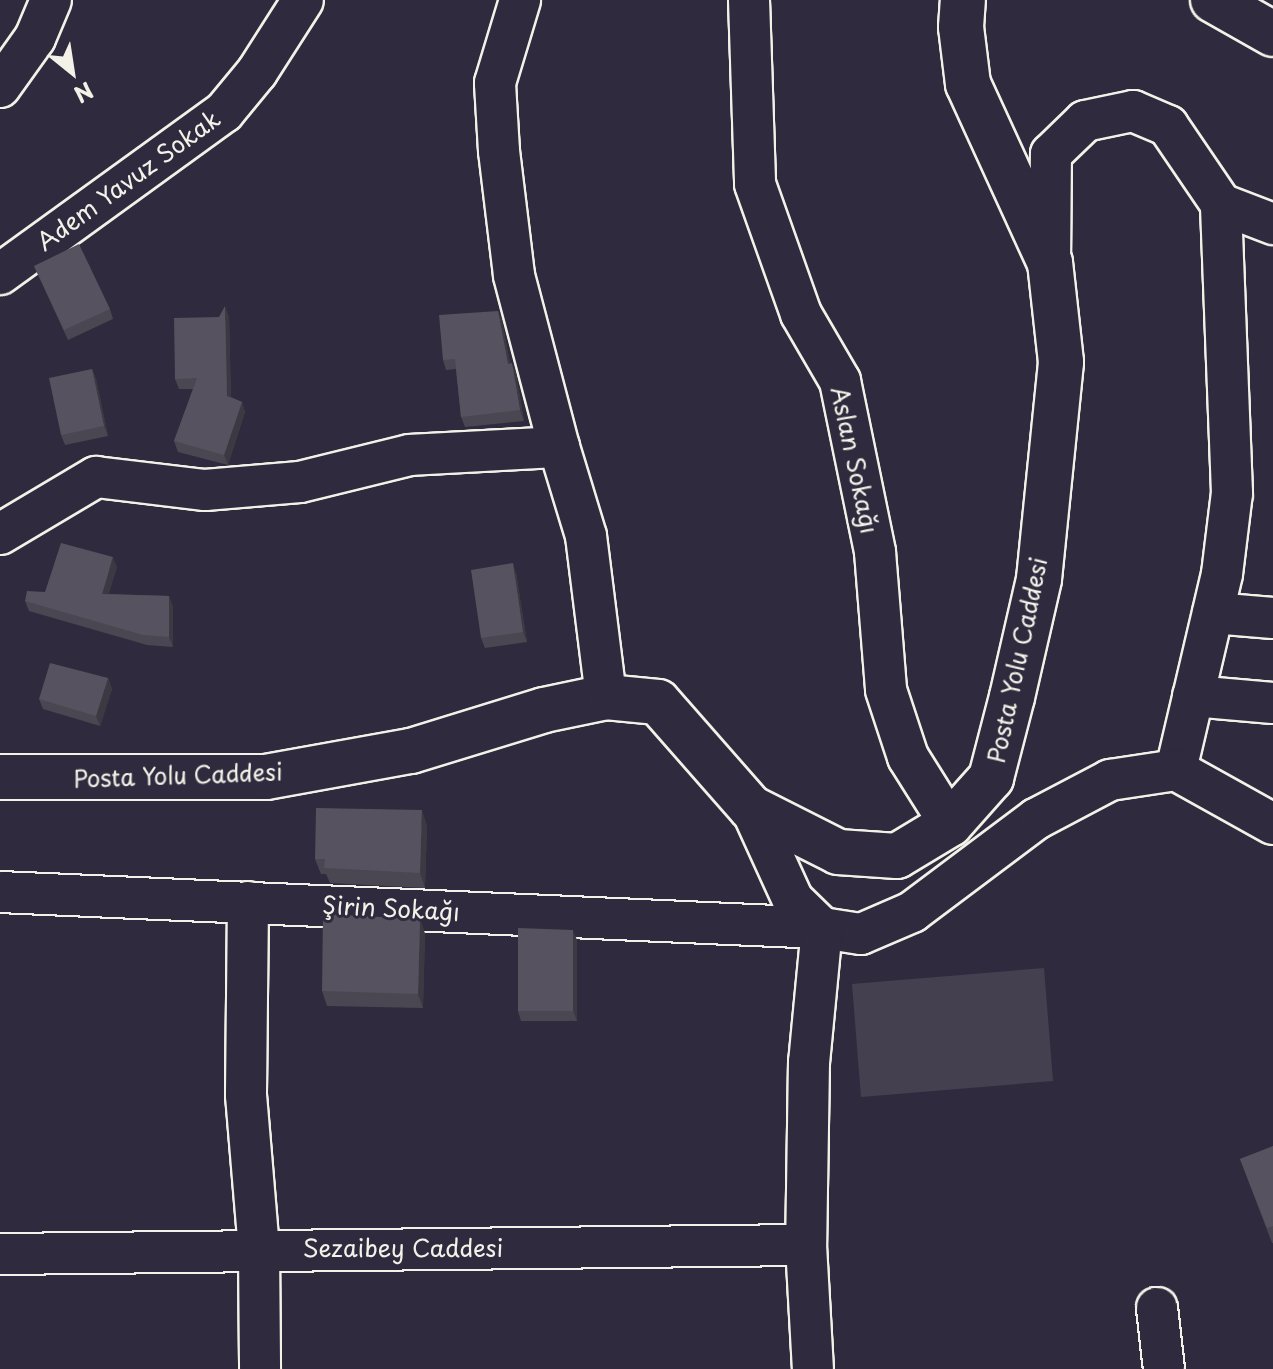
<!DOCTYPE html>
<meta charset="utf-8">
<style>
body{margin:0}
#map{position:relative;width:1273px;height:1369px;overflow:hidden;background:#2f2a3d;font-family:"Playpen Sans",sans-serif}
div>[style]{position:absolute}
.green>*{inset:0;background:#454050}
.roads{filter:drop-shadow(2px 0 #f4f1e8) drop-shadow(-2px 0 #f4f1e8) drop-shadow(0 2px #f4f1e8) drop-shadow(0 -2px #f4f1e8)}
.street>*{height:40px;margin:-20px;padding:0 20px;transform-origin:20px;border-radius:20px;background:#2f2a3d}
.secondary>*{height:44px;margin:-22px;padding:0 22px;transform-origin:22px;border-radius:22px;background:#2f2a3d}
.wall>*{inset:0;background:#4a4752}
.shaded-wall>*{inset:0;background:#3c3942}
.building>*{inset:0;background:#56525f}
span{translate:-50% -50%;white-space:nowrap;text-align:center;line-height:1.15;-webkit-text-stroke:6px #2f2a3d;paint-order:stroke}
.street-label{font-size:24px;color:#f4f1e8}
.north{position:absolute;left:32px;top:32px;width:80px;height:80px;-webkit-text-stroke:6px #2f2a3d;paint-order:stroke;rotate:150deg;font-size:22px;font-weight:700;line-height:32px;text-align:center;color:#f4f1e8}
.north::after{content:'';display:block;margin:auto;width:28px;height:36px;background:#f4f1e8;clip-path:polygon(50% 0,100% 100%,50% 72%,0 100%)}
</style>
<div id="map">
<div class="green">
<div style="clip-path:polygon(1044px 968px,1053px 1081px,861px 1097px,852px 984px)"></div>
</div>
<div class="roads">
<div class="street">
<div style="left:749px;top:0;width:184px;rotate:88.1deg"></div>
<div style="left:755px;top:184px;width:138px;rotate:70.5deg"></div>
<div style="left:801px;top:314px;width:78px;rotate:59.8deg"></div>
<div style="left:840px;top:381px;width:175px;rotate:78.4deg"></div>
<div style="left:875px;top:552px;width:138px;rotate:85.4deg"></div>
<div style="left:886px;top:690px;width:71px;rotate:71.8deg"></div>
<div style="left:908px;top:757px;width:79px;rotate:57.9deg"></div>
<div style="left:0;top:87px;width:60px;rotate:-54.5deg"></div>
<div style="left:35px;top:38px;width:41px;rotate:-67.2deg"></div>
<div style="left:1050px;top:263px;width:109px;rotate:-89.5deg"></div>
<div style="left:1051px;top:154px;width:47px;rotate:-44.1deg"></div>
<div style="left:1085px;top:121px;width:49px;rotate:-11.8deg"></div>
<div style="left:1133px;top:111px;width:38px;rotate:23deg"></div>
<div style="left:1168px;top:126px;width:94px;rotate:55.8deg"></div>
<div style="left:0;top:274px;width:276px;rotate:-35.9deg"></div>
<div style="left:224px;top:112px;width:52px;rotate:-50.5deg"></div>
<div style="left:257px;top:72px;width:85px;rotate:-57.4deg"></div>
<div style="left:559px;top:447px;width:93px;rotate:73.1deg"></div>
<div style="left:586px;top:536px;width:162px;rotate:82.9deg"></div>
<div style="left:0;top:534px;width:112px;rotate:-30.7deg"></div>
<div style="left:96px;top:477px;width:110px;rotate:6.8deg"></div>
<div style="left:205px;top:490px;width:95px;rotate:-4.8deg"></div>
<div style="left:300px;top:482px;width:113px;rotate:-13.8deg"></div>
<div style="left:410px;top:455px;width:149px;rotate:-3.1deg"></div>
<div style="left:559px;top:447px;width:178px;rotate:-104.7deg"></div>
<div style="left:514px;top:275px;width:125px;rotate:-96.9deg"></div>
<div style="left:499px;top:151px;width:68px;rotate:-93.4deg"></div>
<div style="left:495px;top:83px;width:87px;rotate:-73.2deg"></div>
<div style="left:1213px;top:613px;width:60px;rotate:4.8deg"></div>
<div style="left:1193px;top:696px;width:80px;rotate:5deg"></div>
<div style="left:1176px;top:770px;width:201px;rotate:-76.8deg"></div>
<div style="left:1222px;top:574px;width:82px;rotate:-83deg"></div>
<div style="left:1232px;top:493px;width:289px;rotate:-92.2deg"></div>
<div style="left:1221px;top:204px;width:56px;rotate:21deg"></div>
<div style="left:751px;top:808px;width:101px;rotate:65.5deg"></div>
<div style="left:793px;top:900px;width:40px;rotate:44deg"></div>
<div style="left:822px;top:928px;width:39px;rotate:9deg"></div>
<div style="left:861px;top:934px;width:56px;rotate:-23.3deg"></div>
<div style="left:912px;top:912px;width:155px;rotate:-36.9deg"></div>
<div style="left:1036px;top:819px;width:84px;rotate:-27.8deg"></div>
<div style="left:1110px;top:780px;width:67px;rotate:-8.6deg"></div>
<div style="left:1176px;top:770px;width:111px;rotate:29.1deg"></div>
<div style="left:0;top:892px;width:823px;rotate:2.51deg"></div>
<div style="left:822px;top:928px;width:135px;rotate:95.5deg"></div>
<div style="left:809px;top:1062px;width:183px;rotate:90.9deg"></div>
<div style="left:806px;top:1245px;width:124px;rotate:86.8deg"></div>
<div style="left:248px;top:902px;width:193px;rotate:90.6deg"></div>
<div style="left:246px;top:1095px;width:155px;rotate:85.2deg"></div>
<div style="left:259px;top:1249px;width:120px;rotate:89.5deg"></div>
<div style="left:0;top:1254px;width:806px;rotate:-0.64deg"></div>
<div style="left:1157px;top:1308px;width:61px;rotate:83.5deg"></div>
</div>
<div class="secondary">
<div style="left:1213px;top:0;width:69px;rotate:29.5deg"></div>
<div style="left:0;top:777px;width:266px"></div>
<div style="left:266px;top:777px;width:147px;rotate:-10.2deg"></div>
<div style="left:411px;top:751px;width:139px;rotate:-17.1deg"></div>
<div style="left:544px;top:710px;width:63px;rotate:-11.8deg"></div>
<div style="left:606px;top:697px;width:52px;rotate:5.5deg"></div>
<div style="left:658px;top:702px;width:141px;rotate:48.7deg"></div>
<div style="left:751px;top:808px;width:97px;rotate:26.8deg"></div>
<div style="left:838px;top:852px;width:59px;rotate:3.9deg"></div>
<div style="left:897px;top:856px;width:62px;rotate:-31.1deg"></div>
<div style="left:950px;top:824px;width:62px;rotate:-48.3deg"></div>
<div style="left:991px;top:778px;width:84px;rotate:-75.5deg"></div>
<div style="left:1012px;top:697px;width:121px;rotate:-77.1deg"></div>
<div style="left:1039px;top:579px;width:218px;rotate:-84.2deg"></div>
<div style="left:1061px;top:362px;width:100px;rotate:-96.3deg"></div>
<div style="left:1050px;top:263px;width:197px;rotate:-114.6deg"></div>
<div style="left:968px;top:84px;width:57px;rotate:-97deg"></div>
<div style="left:961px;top:27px;width:27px;rotate:-86deg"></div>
</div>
</div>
<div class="wall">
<div style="clip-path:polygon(34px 266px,110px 309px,113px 319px,68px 340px)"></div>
<div style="clip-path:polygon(498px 311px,502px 321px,510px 363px,516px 373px,524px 421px,465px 427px,461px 417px,456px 369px,446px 370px,443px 360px)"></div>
<div style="clip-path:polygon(229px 316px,231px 397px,242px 402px,245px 412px,228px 465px,178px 452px,174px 441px,193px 389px,179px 389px,175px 379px)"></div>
<div style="clip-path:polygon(92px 369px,96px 379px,108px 436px,65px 445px,61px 435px)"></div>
<div style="clip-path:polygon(117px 567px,108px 594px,169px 596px,173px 607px,173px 647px,147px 645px,29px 611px,25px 601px,45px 592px)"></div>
<div style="clip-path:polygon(516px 573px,527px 642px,485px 648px,481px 638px)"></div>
<div style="clip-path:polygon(108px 678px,112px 689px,100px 726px,43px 709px,39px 699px)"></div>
<div style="clip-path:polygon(427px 825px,425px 888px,330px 883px,326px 874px,321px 874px,315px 859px)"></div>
<div style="clip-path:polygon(420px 919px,425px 934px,423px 1008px,327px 1006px,322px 991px)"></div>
<div style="clip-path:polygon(577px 940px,577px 1021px,521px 1021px,518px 1011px)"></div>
<div style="clip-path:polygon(1273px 1146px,1273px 1243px,1272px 1243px,1240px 1159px)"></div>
</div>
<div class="shaded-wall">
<div style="clip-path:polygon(225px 306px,229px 316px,231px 406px,227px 396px)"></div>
<div style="clip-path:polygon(498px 311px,502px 321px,512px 374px,508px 364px)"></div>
<div style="clip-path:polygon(512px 363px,516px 373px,524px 421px,520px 410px)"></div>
<div style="clip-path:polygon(92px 369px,96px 379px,108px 436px,104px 426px)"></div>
<div style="clip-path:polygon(242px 402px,245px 412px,228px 465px,224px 455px)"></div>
<div style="clip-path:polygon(113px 557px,117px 567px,106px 604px,102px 594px)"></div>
<div style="clip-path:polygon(513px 563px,516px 573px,527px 642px,523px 632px)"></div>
<div style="clip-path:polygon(169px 596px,173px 607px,173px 647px,169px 637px)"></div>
<div style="clip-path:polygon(108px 678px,112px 689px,100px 726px,96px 716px)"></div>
<div style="clip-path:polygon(422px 810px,427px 825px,425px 888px,420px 873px)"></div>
<div style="clip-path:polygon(420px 919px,425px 934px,423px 1008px,418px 994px)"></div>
<div style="clip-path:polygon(573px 930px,577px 940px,577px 1021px,573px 1011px)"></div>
</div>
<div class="building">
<div style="clip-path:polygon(79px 244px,110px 309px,64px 330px,34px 266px)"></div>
<div style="clip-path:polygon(225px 306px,227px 396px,242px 402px,224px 455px,174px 441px,197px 378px,175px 379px,174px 318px,219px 317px)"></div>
<div style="clip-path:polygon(498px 311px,508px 364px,512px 363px,520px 410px,461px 417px,455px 359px,443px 360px,439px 315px)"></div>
<div style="clip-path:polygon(92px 369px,104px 426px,61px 435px,49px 378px)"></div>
<div style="clip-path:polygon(61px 543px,113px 557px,102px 594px,169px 596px,169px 637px,143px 635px,25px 601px,27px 591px,45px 592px)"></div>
<div style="clip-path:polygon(513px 563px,523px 632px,481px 638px,471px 570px)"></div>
<div style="clip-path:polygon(50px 663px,108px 678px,96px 716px,39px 699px)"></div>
<div style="clip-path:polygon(316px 808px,422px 810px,420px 873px,324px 868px,325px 859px,315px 859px)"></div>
<div style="clip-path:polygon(323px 914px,420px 919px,418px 994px,322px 991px)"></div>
<div style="clip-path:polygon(518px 928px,573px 930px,573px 1011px,518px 1011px)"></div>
<div style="clip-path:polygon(1273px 1146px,1273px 1226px,1267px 1228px,1240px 1159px)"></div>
</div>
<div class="street-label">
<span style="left:128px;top:180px;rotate:-36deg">Adem Yavuz Sokak</span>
<span style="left:855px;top:460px;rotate:78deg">Aslan Sokağı</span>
<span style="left:1017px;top:660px;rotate:-78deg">Posta Yolu Caddesi</span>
<span style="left:178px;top:775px;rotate:-2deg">Posta Yolu Caddesi</span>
<span style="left:391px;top:908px;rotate:3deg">Şirin Sokağı</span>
<span style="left:403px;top:1248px">Sezaibey Caddesi</span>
</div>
<div class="north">N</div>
</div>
